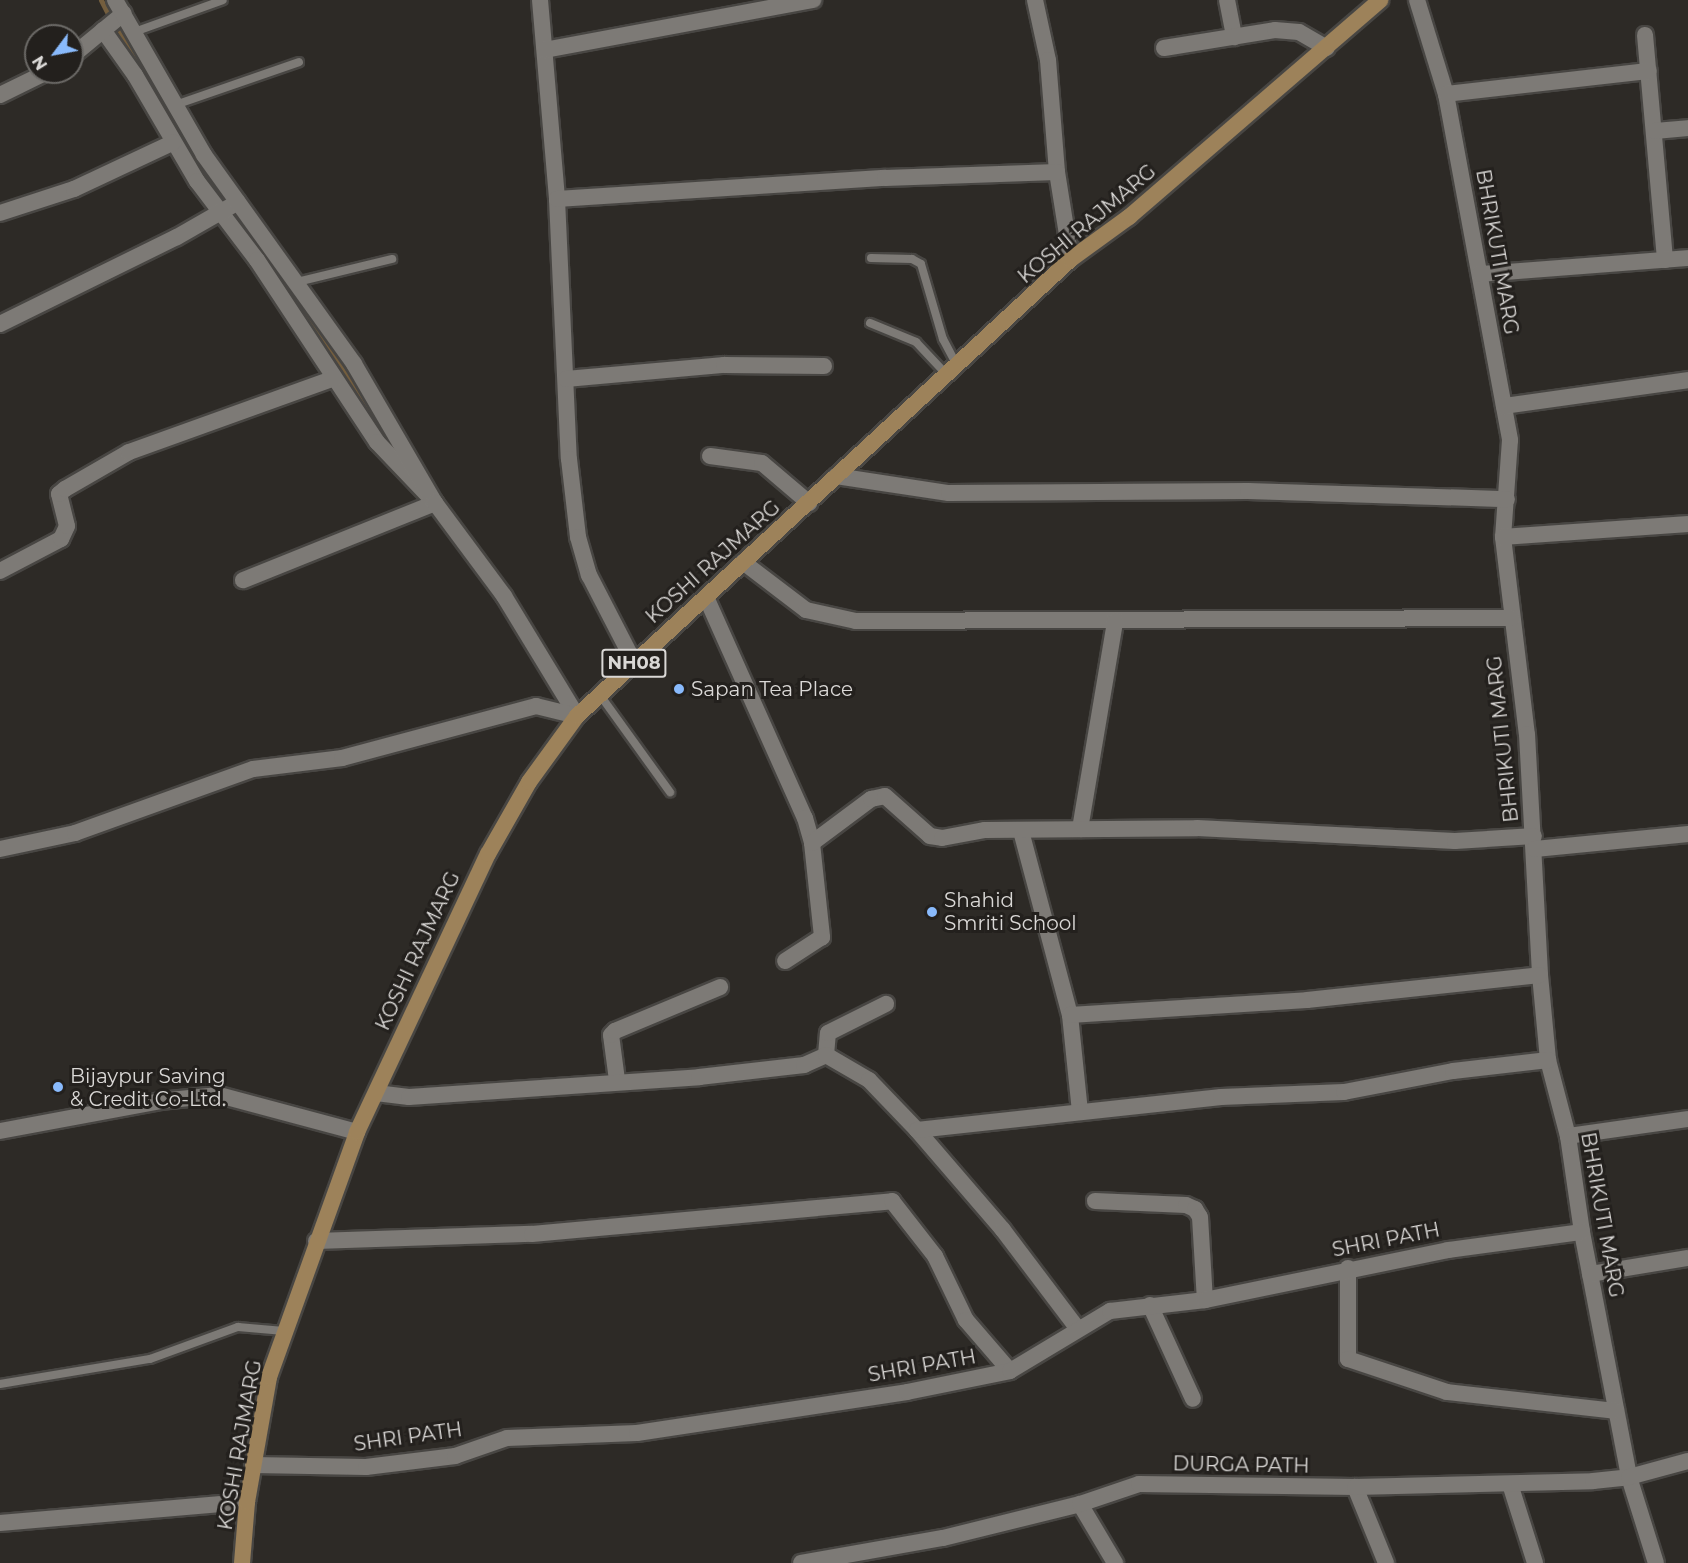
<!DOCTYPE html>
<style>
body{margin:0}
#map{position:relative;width:1688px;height:1563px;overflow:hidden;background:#2d2a26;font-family:Montserrat,sans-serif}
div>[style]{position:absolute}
.stream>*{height:5px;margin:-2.5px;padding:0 2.5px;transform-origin:2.5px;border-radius:2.5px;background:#745e3e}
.roads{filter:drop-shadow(2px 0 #484643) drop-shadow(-2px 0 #484643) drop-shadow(0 2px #484643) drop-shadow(0 -2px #484643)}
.service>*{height:8px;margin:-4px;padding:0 4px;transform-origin:4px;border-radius:4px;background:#7d7a76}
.minor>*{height:16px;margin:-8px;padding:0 8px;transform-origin:8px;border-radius:8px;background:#7d7a76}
.tertiary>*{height:16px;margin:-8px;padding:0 8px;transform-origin:8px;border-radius:8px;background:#7d7a76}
.primary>*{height:16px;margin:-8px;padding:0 8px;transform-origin:8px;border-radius:8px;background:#9d825a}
.dots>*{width:16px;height:16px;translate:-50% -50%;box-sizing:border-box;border:3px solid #23201d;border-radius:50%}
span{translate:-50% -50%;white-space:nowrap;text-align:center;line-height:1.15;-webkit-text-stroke:6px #23201d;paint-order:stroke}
.shield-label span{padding:2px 4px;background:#23201d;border:2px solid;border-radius:4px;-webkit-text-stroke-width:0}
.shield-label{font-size:18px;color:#dad8d6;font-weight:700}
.street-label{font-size:20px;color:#dad8d6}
.poi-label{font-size:20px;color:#dad8d6}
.left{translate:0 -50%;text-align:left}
.north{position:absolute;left:24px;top:24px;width:60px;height:60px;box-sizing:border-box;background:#23201d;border:2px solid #6c6a67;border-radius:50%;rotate:238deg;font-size:16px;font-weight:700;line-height:24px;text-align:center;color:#dad8d6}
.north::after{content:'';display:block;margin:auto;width:21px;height:27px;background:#89bafc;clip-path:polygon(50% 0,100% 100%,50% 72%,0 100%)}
</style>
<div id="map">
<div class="stream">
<div style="left:101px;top:0;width:16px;rotate:63deg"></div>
<div style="left:120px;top:32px;width:197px;rotate:58.7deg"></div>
<div style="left:238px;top:219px;width:19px;rotate:47deg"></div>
<div style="left:277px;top:270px;width:204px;rotate:56.6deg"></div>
</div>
<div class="roads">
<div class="service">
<div style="left:137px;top:31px;width:91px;rotate:-19.8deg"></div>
<div style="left:178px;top:104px;width:128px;rotate:-19.1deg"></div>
<div style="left:871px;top:258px;width:41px;rotate:1.4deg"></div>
<div style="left:912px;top:259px;width:10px;rotate:29deg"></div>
<div style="left:921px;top:264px;width:78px;rotate:73.7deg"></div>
<div style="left:943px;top:339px;width:32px;rotate:62deg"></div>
<div style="left:297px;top:282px;width:98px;rotate:-13.6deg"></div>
<div style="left:870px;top:323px;width:50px;rotate:22.4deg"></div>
<div style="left:916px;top:342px;width:45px;rotate:46.8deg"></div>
<div style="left:600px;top:695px;width:120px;rotate:54.2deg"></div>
<div style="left:0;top:1384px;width:152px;rotate:-9.5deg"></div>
<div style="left:150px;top:1359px;width:94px;rotate:-20deg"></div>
<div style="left:238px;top:1327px;width:46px;rotate:5deg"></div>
</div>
<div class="minor">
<div style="left:540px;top:0;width:200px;rotate:85.1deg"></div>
<div style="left:557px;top:199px;width:260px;rotate:87.4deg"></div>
<div style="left:569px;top:459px;width:79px;rotate:83.4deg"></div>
<div style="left:578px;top:537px;width:40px;rotate:74deg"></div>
<div style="left:589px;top:575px;width:98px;rotate:62.7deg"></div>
<div style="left:1035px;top:0;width:61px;rotate:77.8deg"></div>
<div style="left:1048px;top:60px;width:112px;rotate:85.4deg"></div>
<div style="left:1057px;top:172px;width:88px;rotate:80.9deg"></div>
<div style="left:1227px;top:0;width:38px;rotate:79deg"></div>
<div style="left:1417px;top:0;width:98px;rotate:72.9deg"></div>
<div style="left:1446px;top:94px;width:352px;rotate:79.5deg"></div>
<div style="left:1510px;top:440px;width:97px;rotate:94.1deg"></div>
<div style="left:1503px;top:537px;width:198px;rotate:83.1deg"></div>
<div style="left:1527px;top:734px;width:241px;rotate:86.9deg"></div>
<div style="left:1540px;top:975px;width:85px;rotate:84.6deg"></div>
<div style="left:1548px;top:1060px;width:79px;rotate:75.3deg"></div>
<div style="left:1568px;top:1136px;width:97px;rotate:81.7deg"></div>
<div style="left:1582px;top:1232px;width:249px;rotate:79.1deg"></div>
<div style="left:1629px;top:1477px;width:90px;rotate:72.6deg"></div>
<div style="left:103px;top:30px;width:55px;rotate:54.6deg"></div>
<div style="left:135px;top:75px;width:123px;rotate:59.7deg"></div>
<div style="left:197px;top:181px;width:99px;rotate:52.8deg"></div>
<div style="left:257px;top:260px;width:218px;rotate:56.6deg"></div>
<div style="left:377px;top:442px;width:84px;rotate:46.4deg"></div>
<div style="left:435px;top:503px;width:207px;rotate:158.1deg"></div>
<div style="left:1645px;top:35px;width:226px;rotate:84.9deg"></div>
<div style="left:1164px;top:48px;width:112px;rotate:-9.2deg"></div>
<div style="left:1275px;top:30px;width:24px;rotate:5deg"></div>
<div style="left:1299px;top:32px;width:32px;rotate:30deg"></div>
<div style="left:545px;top:50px;width:273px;rotate:-10.6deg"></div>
<div style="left:72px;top:56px;width:67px;rotate:-39.6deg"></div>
<div style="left:1446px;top:94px;width:204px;rotate:-6.5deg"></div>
<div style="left:0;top:95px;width:52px;rotate:-26.1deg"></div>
<div style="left:1655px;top:131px;width:33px;rotate:-5deg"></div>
<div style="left:557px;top:199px;width:329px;rotate:-3.7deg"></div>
<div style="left:885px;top:178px;width:172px;rotate:-2deg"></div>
<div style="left:0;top:213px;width:78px;rotate:-18deg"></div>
<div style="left:74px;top:189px;width:110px;rotate:-25.2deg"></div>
<div style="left:1480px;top:274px;width:209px;rotate:-4.4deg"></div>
<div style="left:0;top:324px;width:197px;rotate:-26.2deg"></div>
<div style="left:177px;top:237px;width:70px;rotate:-29.8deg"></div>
<div style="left:566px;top:379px;width:159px;rotate:-5.1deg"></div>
<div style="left:724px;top:365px;width:100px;rotate:0.6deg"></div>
<div style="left:1504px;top:406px;width:186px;rotate:-8deg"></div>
<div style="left:710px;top:456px;width:52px;rotate:7.7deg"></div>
<div style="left:762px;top:463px;width:62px;rotate:40.4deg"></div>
<div style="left:836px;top:476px;width:114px;rotate:8.6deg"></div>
<div style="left:949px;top:493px;width:299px;rotate:-0.4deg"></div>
<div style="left:1248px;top:491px;width:259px;rotate:1.8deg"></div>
<div style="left:1503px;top:537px;width:185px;rotate:-4deg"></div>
<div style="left:743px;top:562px;width:79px;rotate:37.3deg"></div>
<div style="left:806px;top:610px;width:51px;rotate:12.4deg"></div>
<div style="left:856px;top:621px;width:656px;rotate:-0.26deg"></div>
<div style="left:0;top:571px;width:69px;rotate:-27.7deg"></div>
<div style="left:61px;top:539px;width:14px;rotate:-65deg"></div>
<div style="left:67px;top:526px;width:33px;rotate:-104deg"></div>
<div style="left:59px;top:494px;width:8px;rotate:-40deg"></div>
<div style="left:65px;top:489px;width:74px;rotate:-30deg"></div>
<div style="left:129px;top:452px;width:218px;rotate:-19.8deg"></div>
<div style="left:706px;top:597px;width:242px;rotate:65.9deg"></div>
<div style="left:805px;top:818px;width:26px;rotate:74deg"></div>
<div style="left:812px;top:843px;width:95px;rotate:83.9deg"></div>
<div style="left:822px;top:937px;width:44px;rotate:147deg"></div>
<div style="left:1080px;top:829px;width:211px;rotate:-80.4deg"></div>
<div style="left:1021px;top:831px;width:190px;rotate:75.1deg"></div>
<div style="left:1070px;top:1015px;width:97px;rotate:84.1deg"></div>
<div style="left:812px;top:843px;width:74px;rotate:-36.7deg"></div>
<div style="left:871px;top:799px;width:14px;rotate:-12deg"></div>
<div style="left:885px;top:796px;width:60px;rotate:41.6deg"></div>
<div style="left:930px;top:836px;width:12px;rotate:9deg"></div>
<div style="left:942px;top:838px;width:44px;rotate:-10.5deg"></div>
<div style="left:985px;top:830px;width:212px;rotate:-0.5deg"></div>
<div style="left:1197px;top:828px;width:258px;rotate:2.9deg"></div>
<div style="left:1455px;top:841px;width:79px;rotate:-3.6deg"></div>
<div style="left:1535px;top:849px;width:154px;rotate:-5.6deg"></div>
<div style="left:1070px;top:1015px;width:237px;rotate:-3.6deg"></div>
<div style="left:1307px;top:1000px;width:234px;rotate:-6.1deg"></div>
<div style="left:826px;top:1055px;width:22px;rotate:-85deg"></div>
<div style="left:828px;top:1033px;width:65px;rotate:-26.6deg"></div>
<div style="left:617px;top:1080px;width:45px;rotate:-97.6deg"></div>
<div style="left:611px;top:1035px;width:6px;rotate:-45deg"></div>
<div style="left:615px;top:1031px;width:114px;rotate:-22.7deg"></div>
<div style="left:376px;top:1093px;width:33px;rotate:7deg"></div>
<div style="left:409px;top:1097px;width:291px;rotate:-3.9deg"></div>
<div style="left:699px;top:1077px;width:106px;rotate:-6.5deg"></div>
<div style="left:804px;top:1065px;width:24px;rotate:-24deg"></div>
<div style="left:826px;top:1055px;width:50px;rotate:30.2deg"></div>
<div style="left:869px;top:1080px;width:69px;rotate:46.2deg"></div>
<div style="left:917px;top:1130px;width:132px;rotate:49.3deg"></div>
<div style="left:1003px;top:1230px;width:124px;rotate:52.9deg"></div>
<div style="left:917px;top:1130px;width:306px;rotate:-6.2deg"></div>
<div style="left:1221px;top:1097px;width:123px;rotate:-2.3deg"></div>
<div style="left:1344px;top:1092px;width:111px;rotate:-10.9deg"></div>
<div style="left:1453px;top:1071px;width:96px;rotate:-6.6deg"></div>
<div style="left:0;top:1131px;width:163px;rotate:-10.6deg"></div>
<div style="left:160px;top:1101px;width:59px;rotate:-5.8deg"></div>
<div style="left:219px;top:1095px;width:143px;rotate:15deg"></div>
<div style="left:1568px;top:1136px;width:121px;rotate:-8.1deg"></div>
<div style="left:1095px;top:1201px;width:91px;rotate:2.5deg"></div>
<div style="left:1186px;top:1205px;width:10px;rotate:24deg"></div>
<div style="left:1195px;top:1209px;width:9px;rotate:58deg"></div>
<div style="left:1200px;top:1217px;width:83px;rotate:86.6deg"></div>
<div style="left:316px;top:1241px;width:216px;rotate:-1.9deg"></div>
<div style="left:532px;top:1234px;width:362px;rotate:-5.2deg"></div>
<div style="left:892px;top:1201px;width:70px;rotate:52deg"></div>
<div style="left:935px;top:1256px;width:71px;rotate:64.2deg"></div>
<div style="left:966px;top:1320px;width:67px;rotate:49.2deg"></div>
<div style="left:1348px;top:1268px;width:91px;rotate:90deg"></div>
<div style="left:1348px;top:1359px;width:104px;rotate:18.4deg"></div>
<div style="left:1447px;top:1392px;width:170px;rotate:6.4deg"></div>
<div style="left:1590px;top:1274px;width:99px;rotate:-9.3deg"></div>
<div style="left:1150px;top:1305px;width:103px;rotate:65.4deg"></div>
<div style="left:253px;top:1465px;width:113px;rotate:1deg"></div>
<div style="left:366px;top:1467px;width:90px;rotate:-7deg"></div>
<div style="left:455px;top:1456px;width:55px;rotate:-19.1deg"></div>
<div style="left:507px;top:1438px;width:130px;rotate:-2.2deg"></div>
<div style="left:637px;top:1433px;width:273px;rotate:-8.6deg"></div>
<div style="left:907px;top:1392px;width:105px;rotate:-11.5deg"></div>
<div style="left:1010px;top:1371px;width:117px;rotate:-31deg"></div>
<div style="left:1110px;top:1311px;width:96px;rotate:-6.6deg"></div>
<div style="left:1205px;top:1300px;width:248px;rotate:-11.6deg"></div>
<div style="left:1448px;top:1250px;width:135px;rotate:-7.7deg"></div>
<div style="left:1510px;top:1484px;width:83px;rotate:72.4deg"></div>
<div style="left:1355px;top:1487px;width:82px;rotate:67.8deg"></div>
<div style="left:1080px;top:1504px;width:69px;rotate:59.3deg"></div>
<div style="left:0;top:1523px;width:248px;rotate:-4.9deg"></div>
<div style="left:801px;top:1563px;width:144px;rotate:-10deg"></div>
<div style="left:943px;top:1538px;width:141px;rotate:-13.9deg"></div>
<div style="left:1080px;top:1504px;width:62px;rotate:-18.7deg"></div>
<div style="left:1139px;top:1484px;width:216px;rotate:0.8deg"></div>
<div style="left:1355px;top:1487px;width:238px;rotate:-1.4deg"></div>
<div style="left:1593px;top:1481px;width:36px;rotate:-6deg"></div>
<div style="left:1629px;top:1477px;width:61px;rotate:-15.2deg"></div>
</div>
<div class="tertiary">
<div style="left:115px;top:0;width:179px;rotate:60.1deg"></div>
<div style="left:204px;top:155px;width:257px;rotate:54.3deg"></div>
<div style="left:354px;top:364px;width:161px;rotate:59.8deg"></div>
<div style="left:435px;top:503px;width:116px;rotate:53.4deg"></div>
<div style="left:504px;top:596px;width:140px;rotate:58.7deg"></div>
<div style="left:0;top:849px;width:77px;rotate:-12deg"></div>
<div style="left:75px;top:833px;width:189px;rotate:-19.8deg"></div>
<div style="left:253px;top:769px;width:90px;rotate:-7deg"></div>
<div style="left:342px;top:758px;width:201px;rotate:-15deg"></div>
<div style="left:536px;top:706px;width:42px;rotate:13.7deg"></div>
</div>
<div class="primary">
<div style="left:242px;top:1563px;width:61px;rotate:-85.3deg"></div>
<div style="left:247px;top:1502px;width:127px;rotate:-80deg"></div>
<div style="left:269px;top:1377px;width:260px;rotate:-70.2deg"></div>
<div style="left:357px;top:1132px;width:307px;rotate:-64.8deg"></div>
<div style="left:488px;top:854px;width:83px;rotate:-60.3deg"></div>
<div style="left:529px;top:782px;width:82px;rotate:-54deg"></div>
<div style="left:577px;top:716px;width:673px;rotate:-42.77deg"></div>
<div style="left:1071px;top:259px;width:72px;rotate:-35.9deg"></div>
<div style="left:1129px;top:217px;width:332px;rotate:-40.8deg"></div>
</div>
</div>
<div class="dots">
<div style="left:679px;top:689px;background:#89bafc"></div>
<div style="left:932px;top:912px;background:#89bafc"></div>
<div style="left:58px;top:1087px;background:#89bafc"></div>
</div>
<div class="shield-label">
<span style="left:634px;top:663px">NH08</span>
</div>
<div class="street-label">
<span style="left:1087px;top:224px;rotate:-40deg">KOSHI RAJMARG</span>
<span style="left:1497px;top:252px;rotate:80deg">BHRIKUTI MARG</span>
<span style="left:713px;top:562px;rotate:-42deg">KOSHI RAJMARG</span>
<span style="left:1503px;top:739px;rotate:-96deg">BHRIKUTI MARG</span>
<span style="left:418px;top:951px;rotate:-65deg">KOSHI RAJMARG</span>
<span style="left:1602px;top:1215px;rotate:80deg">BHRIKUTI MARG</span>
<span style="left:1386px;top:1240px;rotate:-11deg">SHRI PATH</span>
<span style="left:922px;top:1366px;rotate:-10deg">SHRI PATH</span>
<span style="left:408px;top:1437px;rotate:-8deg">SHRI PATH</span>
<span style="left:240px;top:1445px;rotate:-80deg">KOSHI RAJMARG</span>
<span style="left:1241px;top:1465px;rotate:1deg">DURGA PATH</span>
</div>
<div class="poi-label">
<span class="left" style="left:691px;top:689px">Sapan Tea Place</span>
<span class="left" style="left:944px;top:912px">Shahid<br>Smriti School</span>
<span class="left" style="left:70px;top:1088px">Bijaypur Saving<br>&amp; Credit Co-Ltd.</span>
</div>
<div class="north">N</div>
</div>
